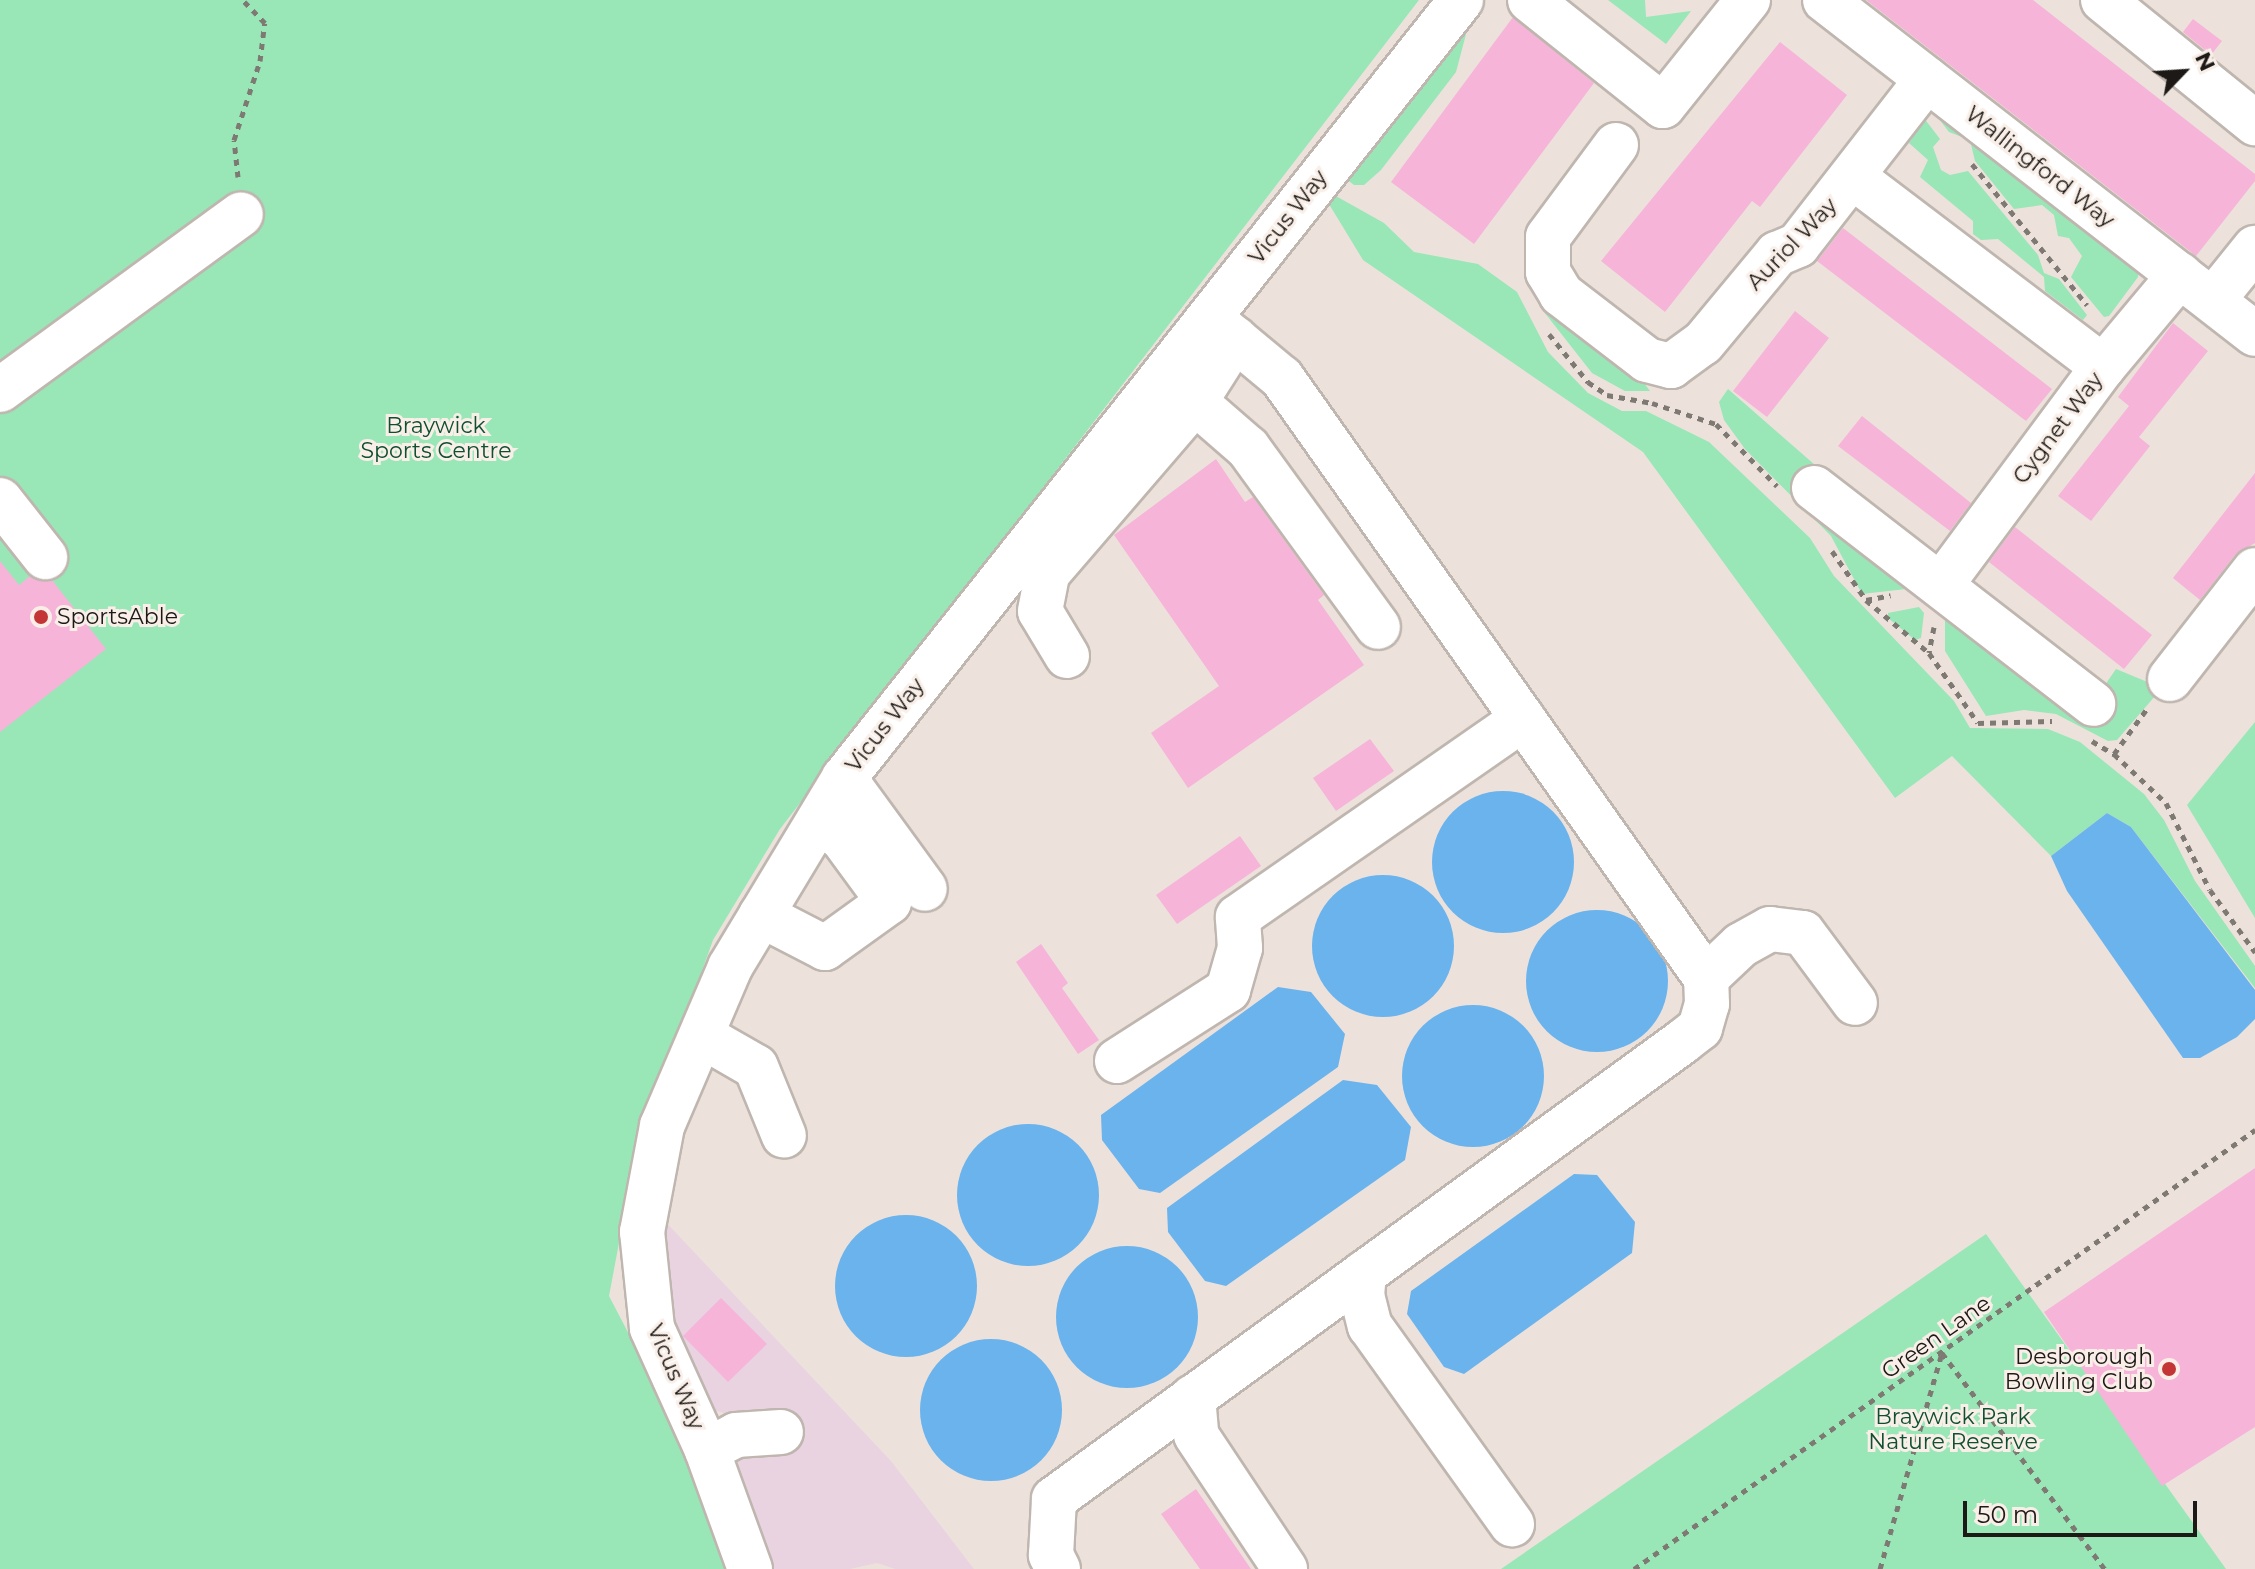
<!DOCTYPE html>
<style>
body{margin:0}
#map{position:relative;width:2255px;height:1569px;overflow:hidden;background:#ece2db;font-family:Montserrat,sans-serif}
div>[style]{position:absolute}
.industrial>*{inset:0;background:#e9d3e0}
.green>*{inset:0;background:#99e6b6}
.water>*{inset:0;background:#6bb3ed}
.round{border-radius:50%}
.building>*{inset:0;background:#f6b4d9}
.path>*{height:5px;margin-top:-2.5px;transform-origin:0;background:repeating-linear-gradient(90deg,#7f7974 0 6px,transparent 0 12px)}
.roads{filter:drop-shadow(2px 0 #bfb6af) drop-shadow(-2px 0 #bfb6af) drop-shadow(0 2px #bfb6af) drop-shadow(0 -2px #bfb6af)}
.minor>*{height:44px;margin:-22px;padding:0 22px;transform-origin:22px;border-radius:22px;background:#fff}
.dots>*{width:22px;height:22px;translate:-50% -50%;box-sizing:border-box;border:4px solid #f9efe8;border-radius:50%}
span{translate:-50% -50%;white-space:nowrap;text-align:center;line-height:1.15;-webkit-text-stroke:6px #f9efe8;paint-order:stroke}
.street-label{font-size:22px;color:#1c1916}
.park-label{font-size:22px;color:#0d4f2f}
.poi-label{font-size:22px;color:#1c1916}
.left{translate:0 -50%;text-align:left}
.right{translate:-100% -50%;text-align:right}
.north{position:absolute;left:2143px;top:32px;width:80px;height:80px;-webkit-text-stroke:6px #f9efe8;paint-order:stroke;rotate:65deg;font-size:22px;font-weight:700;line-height:32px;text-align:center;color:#1c1916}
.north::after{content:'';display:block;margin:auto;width:28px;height:36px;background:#1c1916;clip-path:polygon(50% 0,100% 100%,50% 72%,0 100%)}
.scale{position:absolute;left:1963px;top:1501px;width:234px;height:36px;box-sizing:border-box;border:4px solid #1c1916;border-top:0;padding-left:10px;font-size:24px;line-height:28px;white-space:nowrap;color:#1c1916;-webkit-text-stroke:6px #f9efe8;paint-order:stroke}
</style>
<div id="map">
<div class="industrial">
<div style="clip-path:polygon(661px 1217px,891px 1461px,974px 1569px,895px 1569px,877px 1563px,850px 1569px,768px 1569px,732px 1463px,730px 1415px,707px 1408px,668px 1328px)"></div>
</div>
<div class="green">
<div style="clip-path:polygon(0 0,1419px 0,780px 829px,713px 940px,635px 1158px,609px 1296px,703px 1476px,733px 1569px,0 1569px)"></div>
<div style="clip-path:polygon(1475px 0,1456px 72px,1381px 170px,1364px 185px,1354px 185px,1331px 167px)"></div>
<div style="clip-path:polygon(1608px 0,1645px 0,1646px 17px,1691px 11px,1666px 44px)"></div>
<div style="clip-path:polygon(1929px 106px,2139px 267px,2138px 277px,2109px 316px,2104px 317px,2071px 277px,2082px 256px,2069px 238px,2058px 236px,2054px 215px,2042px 205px,2014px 209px,1975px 161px,1970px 140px,1949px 132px)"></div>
<div style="clip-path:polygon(1917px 109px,1940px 139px,1933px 147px,1941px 170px,1950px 175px,1968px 171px,2038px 255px,2044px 273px,2059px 279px,2087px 315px,2083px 320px,2045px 291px,2044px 277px,1998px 239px,1981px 240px,1973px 234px,1973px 221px,1920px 177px,1928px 160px,1909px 143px,1917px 131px,1901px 120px)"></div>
<div style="clip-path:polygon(1318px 186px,1384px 223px,1414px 252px,1478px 264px,1517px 292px,1548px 352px,1588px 393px,1622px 411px,1646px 411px,1709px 442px,1810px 538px,1834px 576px,1954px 701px,1970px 728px,2048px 729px,2080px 742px,2144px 794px,2164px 820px,2195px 881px,2255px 966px,2255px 988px,2131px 827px,2107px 813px,2051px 856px,1952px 756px,1895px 798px,1643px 452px,1363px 260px)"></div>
<div style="clip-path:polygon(1541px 308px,1607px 359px,1624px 356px,1650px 391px,1625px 391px,1592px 373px)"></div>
<div style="clip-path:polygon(1728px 389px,1815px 465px,1797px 490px,1840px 522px,1841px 538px,1906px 589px,1862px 594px,1831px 536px,1745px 449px,1724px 420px,1719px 402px)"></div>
<div style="clip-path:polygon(1919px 607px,1924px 613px,1921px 638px,1915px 640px,1888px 618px,1888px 613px)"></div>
<div style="clip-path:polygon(1945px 619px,1985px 650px,2005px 649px,2017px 661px,2017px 675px,2048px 697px,2089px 708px,2116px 669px,2162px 688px,2117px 740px,2108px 741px,2056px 714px,2024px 710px,1986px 716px,1945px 651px)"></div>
<div style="clip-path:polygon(2255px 722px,2255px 918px,2187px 805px)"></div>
<div style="clip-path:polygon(1986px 1234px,2226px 1569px,1501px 1569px)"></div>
</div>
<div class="water">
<div class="round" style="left:1432px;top:791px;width:142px;height:142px"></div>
<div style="clip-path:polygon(2107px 813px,2131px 827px,2255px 990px,2255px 1019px,2237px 1037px,2200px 1058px,2183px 1058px,2067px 891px,2051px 856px)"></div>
<div class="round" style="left:1312px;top:875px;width:142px;height:142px"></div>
<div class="round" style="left:1526px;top:910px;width:142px;height:142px"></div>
<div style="clip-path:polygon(1278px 987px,1311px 992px,1345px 1034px,1338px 1067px,1160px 1193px,1139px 1189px,1102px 1140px,1101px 1115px)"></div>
<div class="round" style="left:1402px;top:1005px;width:142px;height:142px"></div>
<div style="clip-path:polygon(1343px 1080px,1377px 1085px,1411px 1127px,1405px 1160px,1226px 1286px,1205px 1281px,1168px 1232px,1167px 1208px)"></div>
<div class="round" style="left:957px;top:1124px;width:142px;height:142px"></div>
<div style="clip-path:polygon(1574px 1174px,1597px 1175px,1635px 1222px,1632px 1253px,1464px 1374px,1444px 1367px,1407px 1314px,1411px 1291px)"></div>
<div class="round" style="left:835px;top:1215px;width:142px;height:142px"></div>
<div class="round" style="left:1056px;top:1246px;width:142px;height:142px"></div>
<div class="round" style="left:920px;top:1339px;width:142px;height:142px"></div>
</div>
<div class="building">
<div style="clip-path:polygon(1866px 0,2033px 0,2255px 174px,2255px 181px,2196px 256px)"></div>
<div style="clip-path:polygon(1513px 17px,1594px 83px,1474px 244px,1391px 182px)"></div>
<div style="clip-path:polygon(2193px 19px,2222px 41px,2211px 55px,2183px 32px)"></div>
<div style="clip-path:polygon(1780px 42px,1847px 95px,1760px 207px,1752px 201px,1665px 312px,1601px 261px)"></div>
<div style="clip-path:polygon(1843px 228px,2052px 389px,2026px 421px,1817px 261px)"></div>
<div style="clip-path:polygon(1795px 311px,1829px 338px,1767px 417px,1733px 391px)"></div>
<div style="clip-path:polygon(2173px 323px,2208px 351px,2139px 437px,2150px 446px,2091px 521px,2058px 496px,2129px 406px,2118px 397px)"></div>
<div style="clip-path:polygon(1862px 416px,1971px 503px,1950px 531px,1838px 446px)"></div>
<div style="clip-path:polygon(1216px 459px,1245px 502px,1253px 497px,1324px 595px,1318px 600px,1364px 665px,1188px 788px,1151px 733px,1219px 686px,1114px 535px)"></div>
<div style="clip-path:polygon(2255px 473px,2255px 543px,2235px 555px,2200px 600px,2173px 578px)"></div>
<div style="clip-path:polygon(2015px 527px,2152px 635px,2124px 669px,1989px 562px)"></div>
<div style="clip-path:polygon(0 561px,19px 585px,30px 576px,52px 580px,106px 649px,0 732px)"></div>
<div style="clip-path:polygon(1370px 739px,1394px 771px,1336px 811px,1313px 778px)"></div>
<div style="clip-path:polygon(1240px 836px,1261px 866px,1177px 924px,1156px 895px)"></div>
<div style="clip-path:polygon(1041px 944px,1068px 983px,1062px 988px,1099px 1040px,1078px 1054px,1016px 962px)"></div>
<div style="clip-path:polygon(2255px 1168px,2255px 1427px,2162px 1486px,2044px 1312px)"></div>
<div style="clip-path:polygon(721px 1298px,767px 1344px,728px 1382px,683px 1336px)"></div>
<div style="clip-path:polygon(1196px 1489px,1251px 1569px,1200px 1569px,1161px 1514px)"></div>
</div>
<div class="path">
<div style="left:1972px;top:164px;width:182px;rotate:50.8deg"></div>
<div style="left:238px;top:177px;width:37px;rotate:-96deg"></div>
<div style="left:234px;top:140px;width:83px;rotate:-71.8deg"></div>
<div style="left:260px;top:61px;width:38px;rotate:-83deg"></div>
<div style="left:265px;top:23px;width:32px;rotate:-134deg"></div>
<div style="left:1549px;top:334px;width:62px;rotate:50.9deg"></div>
<div style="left:1588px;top:382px;width:23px;rotate:34deg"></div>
<div style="left:1607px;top:395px;width:46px;rotate:10.1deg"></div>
<div style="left:1652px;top:403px;width:67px;rotate:18.2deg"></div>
<div style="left:1716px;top:424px;width:87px;rotate:45.5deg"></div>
<div style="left:1832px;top:551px;width:60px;rotate:55.2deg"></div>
<div style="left:1866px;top:600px;width:25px;rotate:-11deg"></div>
<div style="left:1866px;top:600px;width:81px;rotate:40deg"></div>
<div style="left:1934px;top:627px;width:26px;rotate:101deg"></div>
<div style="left:1929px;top:653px;width:85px;rotate:55deg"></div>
<div style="left:1978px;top:723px;width:74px;rotate:-1.5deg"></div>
<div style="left:2092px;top:741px;width:26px;rotate:31deg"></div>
<div style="left:2114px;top:754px;width:71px;rotate:43.3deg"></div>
<div style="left:2166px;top:803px;width:97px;rotate:63.2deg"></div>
<div style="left:2210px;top:890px;width:77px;rotate:54deg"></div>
<div style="left:2114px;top:754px;width:59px;rotate:-53.9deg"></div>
<div style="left:1942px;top:1353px;width:271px;rotate:53deg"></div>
<div style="left:1634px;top:1569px;width:761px;rotate:-35.26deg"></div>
<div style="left:1880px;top:1569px;width:225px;rotate:-74deg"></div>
</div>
<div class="roads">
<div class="minor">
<div style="left:1530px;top:0;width:170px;rotate:38.6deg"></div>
<div style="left:1663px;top:106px;width:136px;rotate:-51.3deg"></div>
<div style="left:1825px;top:0;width:544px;rotate:37.84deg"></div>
<div style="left:2103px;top:0;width:196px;rotate:39deg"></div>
<div style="left:1616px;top:145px;width:114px;rotate:126.5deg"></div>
<div style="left:1548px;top:237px;width:35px;rotate:90deg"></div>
<div style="left:1548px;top:272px;width:26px;rotate:59deg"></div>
<div style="left:1561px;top:294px;width:108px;rotate:37.5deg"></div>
<div style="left:1647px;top:360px;width:25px;rotate:14deg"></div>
<div style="left:1671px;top:366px;width:39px;rotate:-36deg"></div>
<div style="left:1703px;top:343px;width:116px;rotate:-50.3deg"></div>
<div style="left:1777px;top:254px;width:23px;rotate:-23deg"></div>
<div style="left:1798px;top:245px;width:210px;rotate:-52.1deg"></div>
<div style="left:1853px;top:177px;width:314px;rotate:37.2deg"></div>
<div style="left:2213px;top:300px;width:67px;rotate:-51.1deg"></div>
<div style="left:0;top:390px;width:298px;rotate:-36.1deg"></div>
<div style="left:1195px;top:402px;width:70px;rotate:41deg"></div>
<div style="left:1248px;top:448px;width:221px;rotate:54deg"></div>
<div style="left:1814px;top:488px;width:353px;rotate:37.7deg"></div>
<div style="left:0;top:500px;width:73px;rotate:51.7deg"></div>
<div style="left:1941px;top:585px;width:272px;rotate:-53.4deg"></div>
<div style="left:2103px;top:367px;width:120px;rotate:-50.1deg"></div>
<div style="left:1067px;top:656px;width:52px;rotate:-121deg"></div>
<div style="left:1040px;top:611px;width:38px;rotate:-79deg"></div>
<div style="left:1047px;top:574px;width:227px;rotate:-49.3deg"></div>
<div style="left:1195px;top:402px;width:75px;rotate:-57.6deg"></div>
<div style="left:2170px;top:679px;width:138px;rotate:-52.1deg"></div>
<div style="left:844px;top:778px;width:137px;rotate:53.9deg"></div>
<div style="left:761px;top:915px;width:72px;rotate:27.3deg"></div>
<div style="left:825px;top:948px;width:79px;rotate:-35.7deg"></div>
<div style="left:889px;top:902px;width:79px;rotate:-126.3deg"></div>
<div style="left:842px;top:838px;width:29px;rotate:-145deg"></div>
<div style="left:1706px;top:978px;width:48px;rotate:-43.3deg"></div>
<div style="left:1741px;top:945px;width:33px;rotate:-29deg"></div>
<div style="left:1770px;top:929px;width:33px;rotate:7deg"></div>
<div style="left:1803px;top:933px;width:87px;rotate:53.4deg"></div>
<div style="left:702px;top:1036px;width:62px;rotate:29.9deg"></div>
<div style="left:756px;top:1067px;width:74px;rotate:67.9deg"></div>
<div style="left:1117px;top:1061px;width:132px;rotate:-32.6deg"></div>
<div style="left:1228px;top:990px;width:44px;rotate:-74.1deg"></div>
<div style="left:1240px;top:948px;width:31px;rotate:-94deg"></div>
<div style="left:1238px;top:917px;width:347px;rotate:-34.8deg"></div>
<div style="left:1364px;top:1273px;width:22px;rotate:95deg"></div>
<div style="left:1362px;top:1295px;width:32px;rotate:76deg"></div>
<div style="left:1370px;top:1326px;width:244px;rotate:54.4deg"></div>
<div style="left:1193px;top:1397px;width:38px;rotate:85deg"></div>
<div style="left:1196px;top:1435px;width:161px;rotate:56.4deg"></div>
<div style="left:707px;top:1450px;width:33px;rotate:-27deg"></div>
<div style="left:736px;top:1435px;width:45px;rotate:-3.8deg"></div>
<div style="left:750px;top:1569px;width:127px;rotate:-109.9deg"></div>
<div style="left:707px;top:1450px;width:134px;rotate:-114.3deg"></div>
<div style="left:652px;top:1328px;width:97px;rotate:-95.9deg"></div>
<div style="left:642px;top:1232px;width:108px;rotate:-79.3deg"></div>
<div style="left:662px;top:1126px;width:173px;rotate:-66.8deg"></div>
<div style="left:730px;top:967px;width:221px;rotate:-58.9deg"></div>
<div style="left:844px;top:778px;width:993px;rotate:-51.58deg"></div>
<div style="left:1058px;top:1569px;width:16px;rotate:-117deg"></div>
<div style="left:1051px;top:1555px;width:56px;rotate:-86.9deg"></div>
<div style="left:1054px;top:1499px;width:777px;rotate:-36.04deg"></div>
<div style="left:1682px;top:1042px;width:23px;rotate:-38deg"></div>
<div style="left:1700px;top:1028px;width:25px;rotate:-74deg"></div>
<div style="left:1707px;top:1004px;width:26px;rotate:-92deg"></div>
<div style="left:1706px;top:978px;width:735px;rotate:-125.25deg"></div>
<div style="left:1282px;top:378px;width:92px;rotate:-140.3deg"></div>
</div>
</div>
<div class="dots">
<div style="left:41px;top:617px;background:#c43536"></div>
<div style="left:2169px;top:1369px;background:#c43536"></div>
</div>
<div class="street-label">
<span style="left:2040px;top:167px;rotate:38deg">Wallingford Way</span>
<span style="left:1288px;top:217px;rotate:-52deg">Vicus Way</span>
<span style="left:1792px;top:244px;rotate:-46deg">Auriol Way</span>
<span style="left:2058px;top:428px;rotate:-53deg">Cygnet Way</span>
<span style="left:885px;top:725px;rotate:-52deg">Vicus Way</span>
<span style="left:1936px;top:1337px;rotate:-35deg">Green Lane</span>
<span style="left:676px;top:1377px;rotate:67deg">Vicus Way</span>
</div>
<div class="park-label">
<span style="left:436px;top:438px">Braywick<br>Sports Centre</span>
<span style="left:1953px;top:1429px">Braywick Park<br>Nature Reserve</span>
</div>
<div class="poi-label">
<span class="left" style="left:57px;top:617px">SportsAble</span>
<span class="right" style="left:2153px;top:1369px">Desborough<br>Bowling Club</span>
</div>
<div class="north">N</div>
<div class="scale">50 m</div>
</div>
